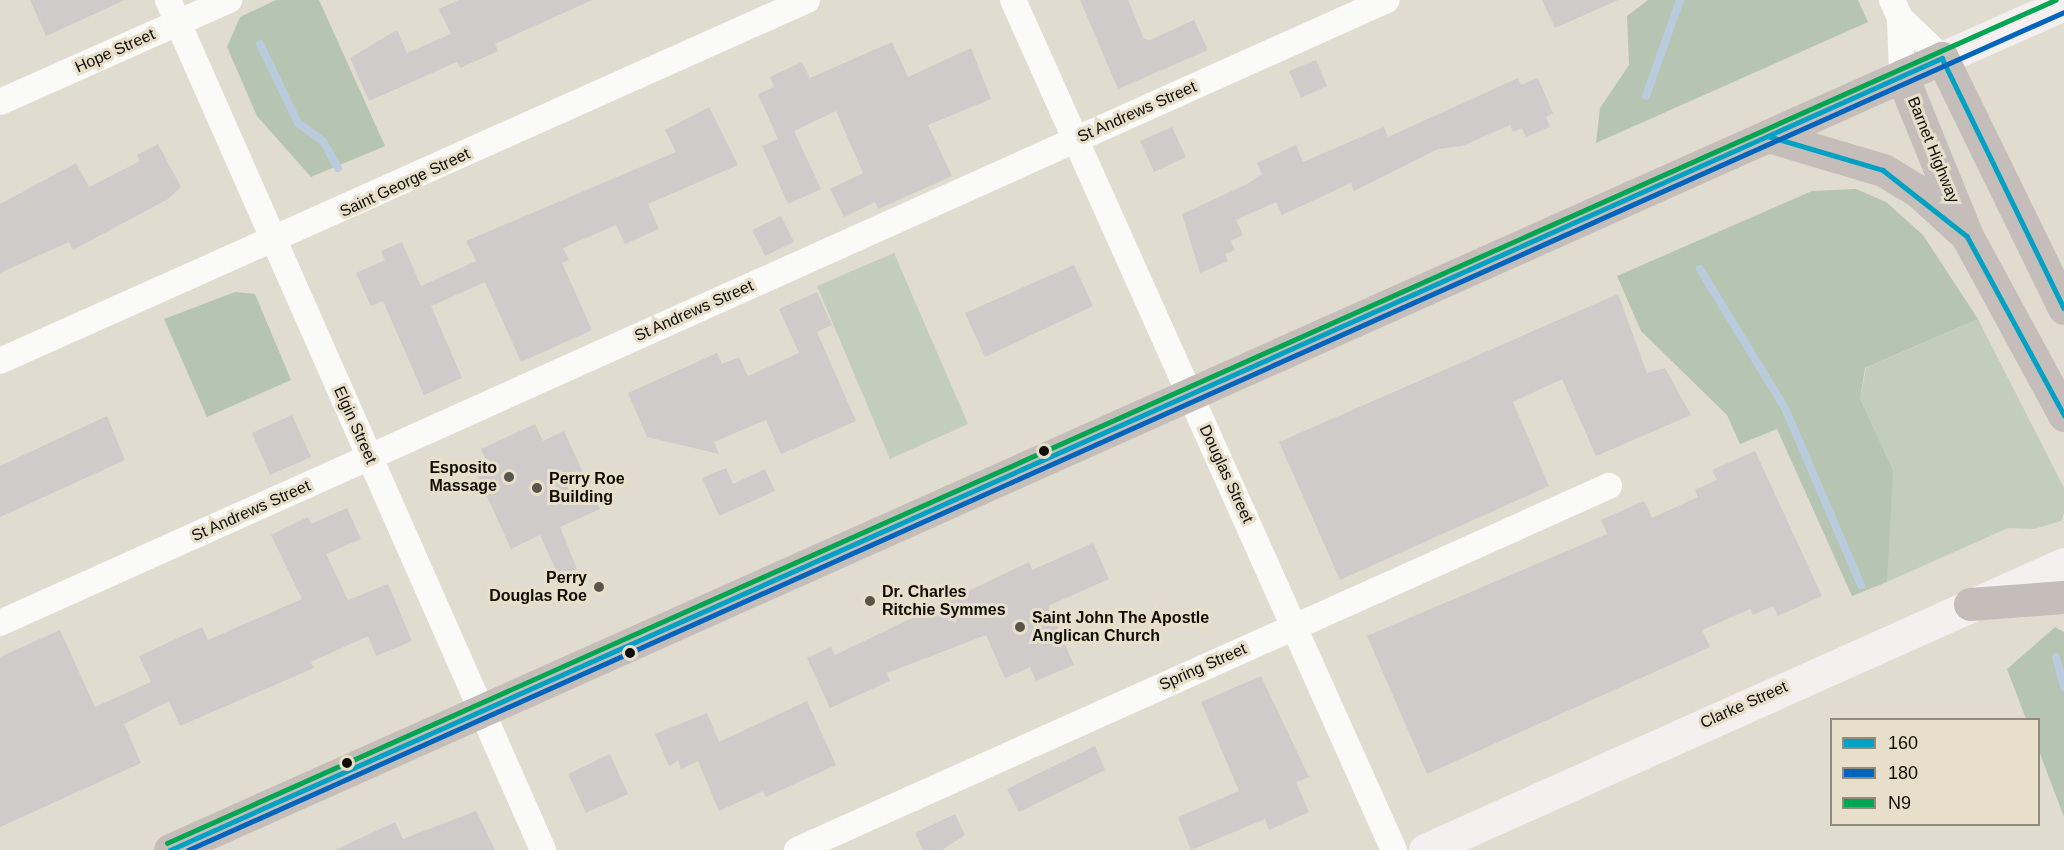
<!DOCTYPE html>
<style>
body{margin:0}
#map{position:relative;width:2064px;height:850px;overflow:hidden;background:#e0dcd0;font-family:Arial,sans-serif}
div>[style]{position:absolute}
.green>*{inset:0;background:#c3cdbe}
.forest>*{inset:0;background:#b5c5b1}
.stream>*{height:8px;margin:-4px;padding:0 4px;transform-origin:4px;border-radius:4px;background:#bacbdd}
.building>*{inset:0;background:#cfcbca}
.street>*{height:26px;margin:-13px;padding:0 13px;transform-origin:13px;border-radius:13px;background:#fafaf8}
.secondary>*{height:33px;margin:-16.5px;padding:0 16.5px;transform-origin:16.5px;border-radius:16.5px;background:#f4f0ef}
.primary>*{height:33px;margin:-16.5px;padding:0 16.5px;transform-origin:16.5px;border-radius:16.5px;background:#c4bdba}
.bus-1>*{height:4.5px;margin:-2.25px;padding:0 2.25px;transform-origin:2.25px;border-radius:2.25px;background:#01a1c4}
.bus-2>*{height:4.5px;margin:-2.25px;padding:0 2.25px;transform-origin:2.25px;border-radius:2.25px;background:#0065bd}
.bus-3>*{height:4.5px;margin:-2.25px;padding:0 2.25px;transform-origin:2.25px;border-radius:2.25px;background:#00a651}
.dots>*{width:16px;height:16px;translate:-50% -50%;box-sizing:border-box;border:3px solid #e7dfc9;border-radius:50%}
span{translate:-50% -50%;white-space:nowrap;text-align:center;line-height:1.15;-webkit-text-stroke:6px #e7dfc9;paint-order:stroke}
.street-label{font-size:16px;color:#100d06}
.poi-label{font-size:16px;color:#100d06;font-weight:700}
.right{translate:-100% -50%;text-align:right}
.left{translate:0 -50%;text-align:left}
.legend{position:absolute;left:1830px;top:718px;width:210px;height:108px;box-sizing:border-box;background:#e7dfc9;border:2px solid #918b7b;margin:0;padding:8px 10px;list-style:none;font-size:18px;color:#100d06}
.legend li{display:flex;align-items:center;gap:12px;height:30px}
.legend b{width:30px;border:2px solid #918b7b}
</style>
<div id="map">
<div class="green">
<div style="clip-path:polygon(894px 253px,968px 424px,890px 459px,817px 286px)"></div>
<div style="clip-path:polygon(1978px 319px,2064px 488px,2064px 513px,2061px 521px,2034px 529px,2008px 528px,1887px 582px,1860px 399px,1866px 368px)"></div>
</div>
<div class="forest">
<div style="clip-path:polygon(276px 0,319px 0,385px 146px,311px 177px,257px 116px,227px 47px,240px 17px)"></div>
<div style="clip-path:polygon(1648px 0,1858px 0,1868px 22px,1596px 143px,1600px 108px,1629px 65px,1627px 16px)"></div>
<div style="clip-path:polygon(1856px 189px,1886px 202px,1923px 235px,1978px 319px,1865px 368px,1860px 399px,1893px 471px,1887px 582px,1852px 596px,1777px 429px,1740px 444px,1727px 415px,1641px 331px,1617px 276px,1812px 191px)"></div>
<div style="clip-path:polygon(235px 292px,255px 294px,291px 380px,207px 417px,164px 319px)"></div>
<div style="clip-path:polygon(2055px 627px,2064px 632px,2064px 817px,2039px 751px,2038px 720px,2026px 719px,2007px 669px)"></div>
</div>
<div class="stream">
<div style="left:260px;top:44px;width:88px;rotate:64.3deg"></div>
<div style="left:298px;top:123px;width:31px;rotate:36deg"></div>
<div style="left:323px;top:141px;width:31px;rotate:61deg"></div>
<div style="left:1646px;top:96px;width:102px;rotate:-70.5deg"></div>
<div style="left:1700px;top:269px;width:163px;rotate:58.6deg"></div>
<div style="left:1785px;top:408px;width:193px;rotate:66.8deg"></div>
<div style="left:2056px;top:657px;width:31px;rotate:75deg"></div>
</div>
<div class="building">
<div style="clip-path:polygon(30px 0,125px 0,46px 36px)"></div>
<div style="clip-path:polygon(459px 0,592px 0,495px 44px,498px 51px,460px 68px,457px 62px,369px 101px,350px 58px,397px 30px,407px 53px,451px 34px,439px 9px)"></div>
<div style="clip-path:polygon(1080px 0,1128px 0,1144px 39px,1150px 40px,1194px 20px,1208px 50px,1118px 89px)"></div>
<div style="clip-path:polygon(1542px 0,1618px 0,1555px 28px)"></div>
<div style="clip-path:polygon(892px 42px,908px 77px,971px 48px,991px 99px,928px 125px,952px 176px,878px 209px,875px 202px,844px 217px,830px 189px,863px 173px,836px 111px,794px 131px,821px 189px,788px 204px,762px 146px,778px 139px,758px 94px,774px 87px,770px 77px,802px 62px,810px 78px)"></div>
<div style="clip-path:polygon(1316px 60px,1327px 86px,1301px 98px,1289px 71px)"></div>
<div style="clip-path:polygon(1518px 78px,1521px 85px,1538px 78px,1553px 113px,1546px 117px,1550px 127px,1526px 137px,1522px 128px,1513px 132px,1510px 125px,1462px 146px,1438px 149px,1354px 191px,1351px 183px,1282px 215px,1276px 202px,1236px 220px,1243px 235px,1231px 241px,1235px 250px,1225px 254px,1228px 261px,1200px 273px,1182px 214px,1247px 184px,1262px 174px,1257px 163px,1296px 145px,1303px 162px,1384px 127px,1388px 137px)"></div>
<div style="clip-path:polygon(709px 107px,738px 165px,648px 204px,659px 229px,625px 244px,616px 225px,563px 248px,569px 260px,562px 263px,592px 330px,521px 362px,485px 282px,431px 306px,462px 378px,424px 395px,383px 301px,371px 306px,356px 273px,385px 260px,381px 251px,402px 242px,421px 286px,476px 261px,466px 241px,676px 152px,665px 130px)"></div>
<div style="clip-path:polygon(1172px 127px,1186px 157px,1154px 172px,1140px 141px)"></div>
<div style="clip-path:polygon(158px 144px,181px 187px,168px 199px,73px 250px,69px 242px,0 273px,0 204px,76px 163px,89px 187px,140px 161px,137px 155px)"></div>
<div style="clip-path:polygon(781px 216px,794px 242px,765px 256px,752px 230px)"></div>
<div style="clip-path:polygon(1074px 265px,1093px 306px,985px 357px,965px 313px)"></div>
<div style="clip-path:polygon(817px 292px,832px 325px,817px 332px,856px 421px,781px 454px,766px 420px,714px 442px,719px 454px,647px 437px,628px 393px,717px 353px,722px 364px,739px 357px,748px 376px,799px 353px,779px 309px)"></div>
<div style="clip-path:polygon(1618px 294px,1647px 373px,1665px 368px,1691px 415px,1596px 456px,1562px 379px,1513px 402px,1549px 486px,1340px 580px,1279px 442px)"></div>
<div style="clip-path:polygon(292px 415px,311px 457px,270px 475px,252px 433px)"></div>
<div style="clip-path:polygon(107px 416px,125px 460px,0 517px,0 466px)"></div>
<div style="clip-path:polygon(535px 424px,543px 441px,564px 431px,600px 509px,560px 527px,577px 569px,559px 577px,540px 535px,511px 549px,474px 468px,487px 462px,481px 449px)"></div>
<div style="clip-path:polygon(1755px 451px,1822px 596px,1778px 616px,1773px 606px,1753px 615px,1750px 609px,1702px 630px,1710px 647px,1427px 774px,1367px 636px,1607px 534px,1601px 520px,1644px 501px,1652px 518px,1698px 497px,1695px 490px,1717px 480px,1712px 470px)"></div>
<div style="clip-path:polygon(726px 468px,733px 484px,765px 469px,775px 491px,719px 516px,702px 478px)"></div>
<div style="clip-path:polygon(347px 508px,361px 539px,326px 554px,348px 600px,388px 584px,412px 641px,376px 656px,368px 636px,311px 662px,314px 668px,180px 726px,169px 701px,124px 724px,141px 763px,0 827px,0 657px,60px 630px,95px 707px,151px 682px,139px 656px,202px 627px,208px 640px,302px 599px,271px 535px,308px 517px,311px 524px)"></div>
<div style="clip-path:polygon(1093px 543px,1109px 579px,1048px 606px,1074px 665px,1036px 681px,1030px 667px,1005px 678px,986px 635px,887px 673px,890px 681px,830px 708px,807px 658px,831px 647px,835px 655px,1029px 562px,1032px 570px)"></div>
<div style="clip-path:polygon(1261px 676px,1309px 777px,1296px 782px,1309px 812px,1269px 830px,1265px 819px,1191px 850px,1178px 817px,1239px 791px,1201px 702px)"></div>
<div style="clip-path:polygon(807px 701px,836px 765px,766px 797px,763px 791px,719px 811px,698px 761px,681px 769px,678px 761px,669px 766px,655px 734px,707px 713px,719px 742px)"></div>
<div style="clip-path:polygon(1095px 746px,1105px 770px,1019px 812px,1007px 789px)"></div>
<div style="clip-path:polygon(610px 754px,628px 794px,586px 813px,568px 774px)"></div>
<div style="clip-path:polygon(476px 811px,495px 850px,335px 850px,395px 822px,403px 839px)"></div>
<div style="clip-path:polygon(955px 814px,965px 835px,942px 850px,923px 850px,915px 833px)"></div>
</div>
<div class="street">
<div style="left:168px;top:0;width:929px;rotate:66.19deg"></div>
<div style="left:1013px;top:0;width:931px;rotate:65.86deg"></div>
<div style="left:1892px;top:0;width:20px;rotate:66deg"></div>
<div style="left:1900px;top:18px;width:58px;rotate:43.6deg"></div>
<div style="left:1900px;top:18px;width:58px;rotate:88deg"></div>
<div style="left:0;top:102px;width:251px;rotate:-24deg"></div>
<div style="left:0;top:361px;width:884px;rotate:-24.1deg"></div>
<div style="left:0;top:623px;width:1520px;rotate:-24.19deg"></div>
<div style="left:797px;top:850px;width:890px;rotate:-24.15deg"></div>
</div>
<div class="secondary">
<div style="left:1942px;top:58px;width:133px;rotate:-23.9deg"></div>
<div style="left:1425px;top:850px;width:700px;rotate:-24.11deg"></div>
</div>
<div class="primary">
<div style="left:1902px;top:76px;width:173px;rotate:67.9deg"></div>
<div style="left:1967px;top:236px;width:204px;rotate:61.5deg"></div>
<div style="left:1768px;top:136px;width:120px;rotate:16.5deg"></div>
<div style="left:1883px;top:170px;width:41px;rotate:31deg"></div>
<div style="left:1918px;top:191px;width:59px;rotate:42.3deg"></div>
<div style="left:1970px;top:604px;width:94px;rotate:-4.3deg"></div>
<div style="left:170px;top:850px;width:1941px;rotate:-24.08deg"></div>
<div style="left:1942px;top:58px;width:278px;rotate:64deg"></div>
</div>
<div class="bus-1">
<div style="left:1768px;top:136px;width:120px;rotate:16.5deg"></div>
<div style="left:1883px;top:170px;width:107px;rotate:38.2deg"></div>
<div style="left:1967px;top:236px;width:204px;rotate:61.5deg"></div>
<div style="left:170px;top:850px;width:1941px;rotate:-24.08deg"></div>
<div style="left:1942px;top:58px;width:278px;rotate:64deg"></div>
</div>
<div class="bus-2">
<div style="left:188px;top:850px;width:2055px;rotate:-24.07deg"></div>
</div>
<div class="bus-3">
<div style="left:167px;top:843px;width:2068px;rotate:-24.06deg"></div>
</div>
<div class="dots">
<div style="left:1044px;top:451px;background:#100d06"></div>
<div style="left:509px;top:477px;background:#59554d"></div>
<div style="left:537px;top:488px;background:#59554d"></div>
<div style="left:599px;top:587px;background:#59554d"></div>
<div style="left:870px;top:601px;background:#59554d"></div>
<div style="left:1020px;top:627px;background:#59554d"></div>
<div style="left:630px;top:653px;background:#100d06"></div>
<div style="left:347px;top:763px;background:#100d06"></div>
</div>
<div class="street-label">
<span style="left:115px;top:51px;rotate:-24deg">Hope Street</span>
<span style="left:1137px;top:112px;rotate:-24deg">St Andrews Street</span>
<span style="left:1933px;top:150px;rotate:68deg">Barnet Highway</span>
<span style="left:405px;top:183px;rotate:-25deg">Saint George Street</span>
<span style="left:694px;top:311px;rotate:-24deg">St Andrews Street</span>
<span style="left:355px;top:425px;rotate:66deg">Elgin Street</span>
<span style="left:1226px;top:474px;rotate:65deg">Douglas Street</span>
<span style="left:251px;top:511px;rotate:-24deg">St Andrews Street</span>
<span style="left:1203px;top:667px;rotate:-24deg">Spring Street</span>
<span style="left:1744px;top:705px;rotate:-24deg">Clarke Street</span>
</div>
<div class="poi-label">
<span class="right" style="left:497px;top:477px">Esposito<br>Massage</span>
<span class="left" style="left:549px;top:488px">Perry Roe<br>Building</span>
<span class="right" style="left:587px;top:587px">Perry<br>Douglas Roe</span>
<span class="left" style="left:882px;top:601px">Dr. Charles<br>Ritchie Symmes</span>
<span class="left" style="left:1032px;top:627px">Saint John The Apostle<br>Anglican Church</span>
</div>
<ul class="legend">
<li><b style="height:8px;background:#01a1c4"></b>160</li>
<li><b style="height:8px;background:#0065bd"></b>180</li>
<li><b style="height:8px;background:#00a651"></b>N9</li>
</ul>
</div>
